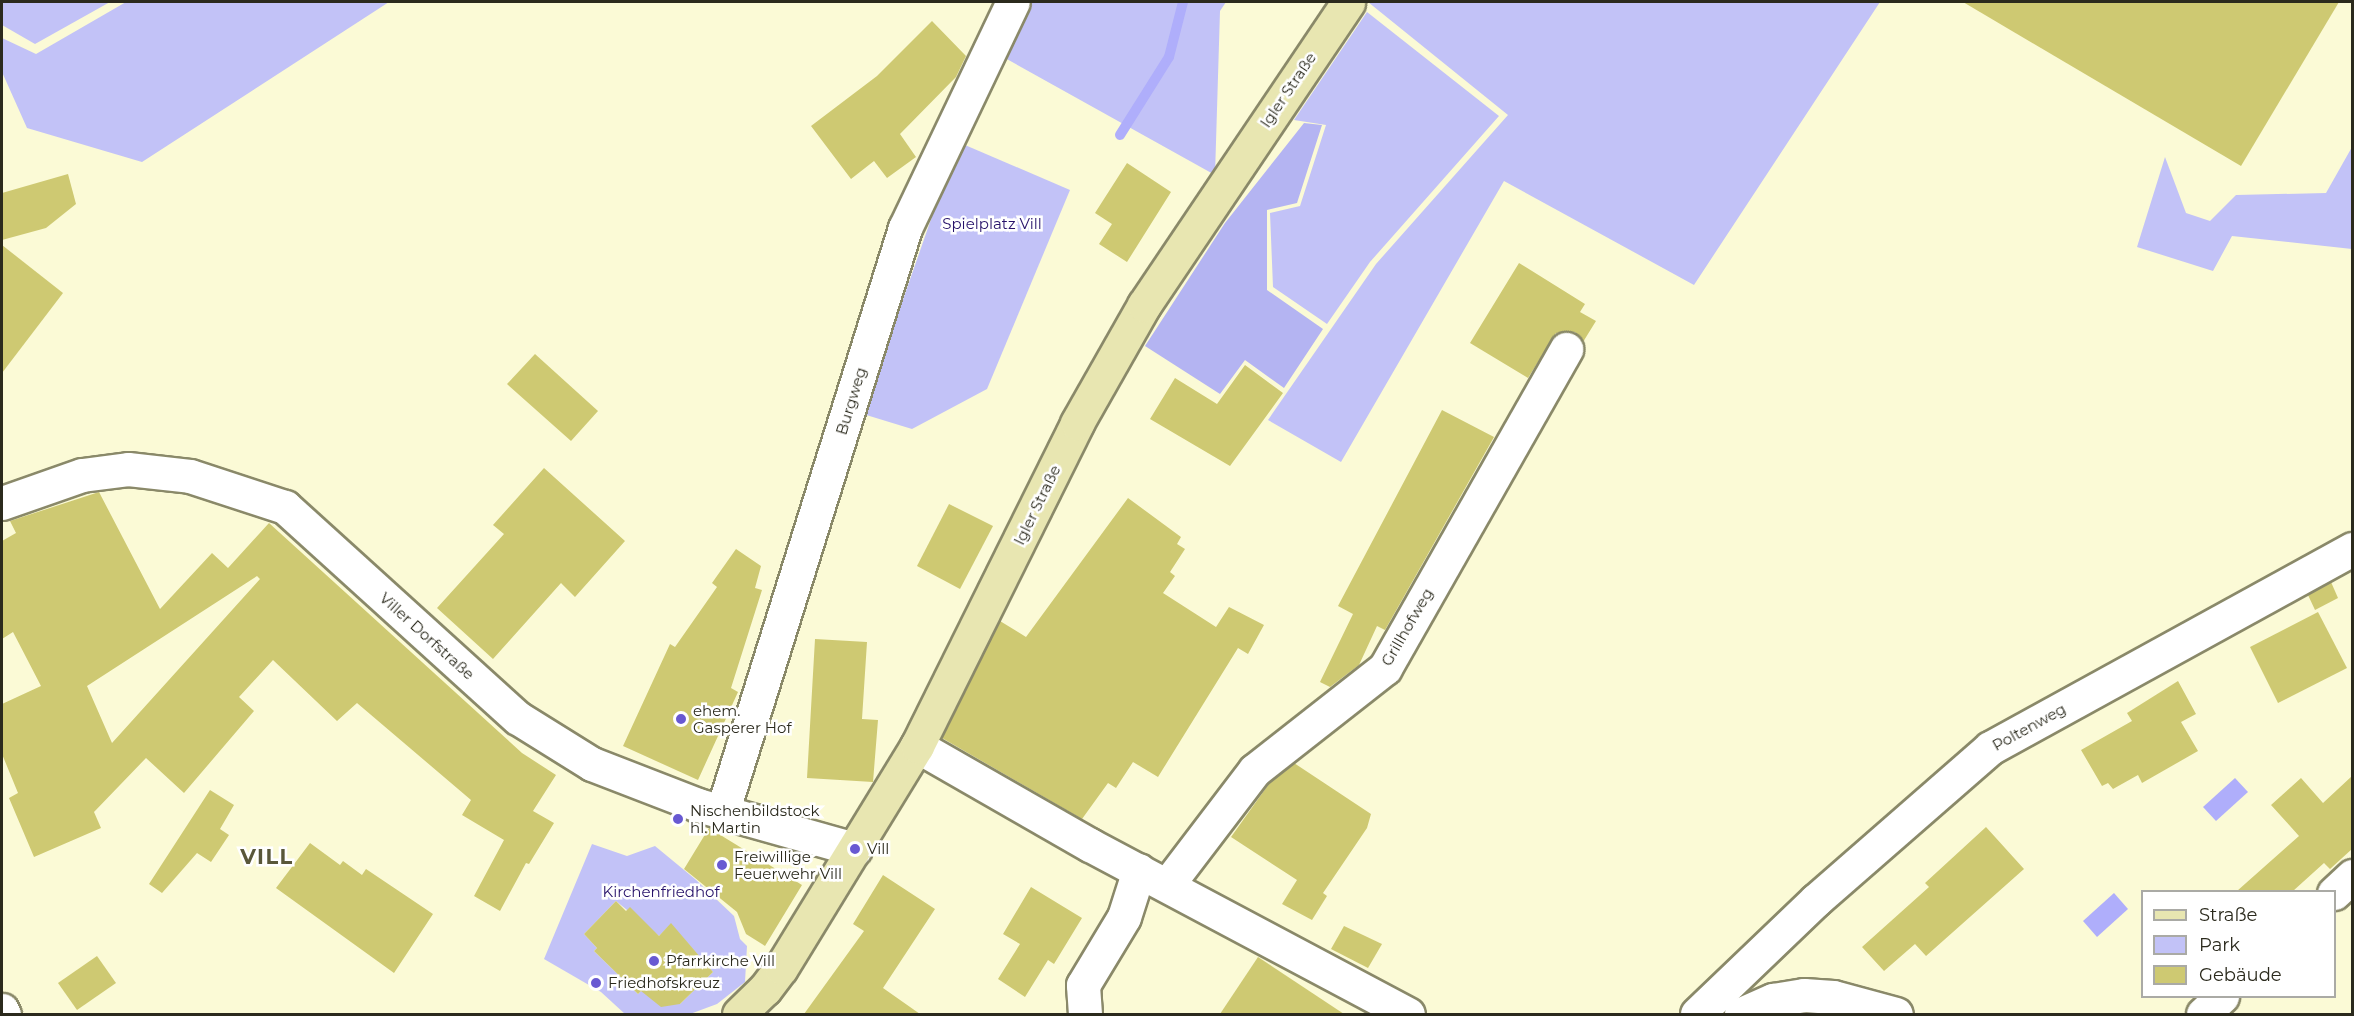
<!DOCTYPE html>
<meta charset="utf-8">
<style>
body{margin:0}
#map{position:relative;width:2354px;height:1016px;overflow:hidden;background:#fbfad6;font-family:Montserrat,sans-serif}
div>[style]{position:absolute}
.green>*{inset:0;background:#c2c2f7}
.forest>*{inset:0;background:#b4b4f2}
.water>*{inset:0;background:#afaefb}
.stream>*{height:10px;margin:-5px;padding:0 5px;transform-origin:5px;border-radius:5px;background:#afaefb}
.building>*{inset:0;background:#cec972}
.roads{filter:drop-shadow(2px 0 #8a8969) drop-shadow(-2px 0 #8a8969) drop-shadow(0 2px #8a8969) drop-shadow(0 -2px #8a8969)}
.minor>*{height:33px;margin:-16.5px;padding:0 16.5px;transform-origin:16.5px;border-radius:16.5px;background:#fff}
.major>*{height:33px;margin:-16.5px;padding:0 16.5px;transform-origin:16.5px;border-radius:16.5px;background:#e8e6b1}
.dots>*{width:16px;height:16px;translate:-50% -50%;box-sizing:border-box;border:3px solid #fff;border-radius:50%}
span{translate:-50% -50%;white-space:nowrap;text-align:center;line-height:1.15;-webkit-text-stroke:5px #fff;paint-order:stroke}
.street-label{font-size:15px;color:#2b2a1d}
.park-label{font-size:15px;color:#27126a}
.poi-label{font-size:15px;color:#2b2a1d}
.left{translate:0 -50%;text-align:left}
.district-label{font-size:21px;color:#595739;font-weight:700;letter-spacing:1.5px}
.frame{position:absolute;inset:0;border:3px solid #2b2a1d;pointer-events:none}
.legend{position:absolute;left:2141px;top:890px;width:195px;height:108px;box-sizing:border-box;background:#fff;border:2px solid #aaaaa5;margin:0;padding:8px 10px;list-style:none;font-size:18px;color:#2b2a1d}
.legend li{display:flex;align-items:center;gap:12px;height:30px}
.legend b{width:30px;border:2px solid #aaaaa5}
</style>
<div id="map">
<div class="green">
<div style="clip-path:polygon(2px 2px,110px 2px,35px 44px,2px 25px)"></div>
<div style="clip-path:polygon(126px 2px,389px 2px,142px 162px,27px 128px,2px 72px,2px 38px,36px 54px)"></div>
<div style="clip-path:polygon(1021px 2px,1226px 2px,1220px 11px,1215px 175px,996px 53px)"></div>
<div style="clip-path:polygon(1368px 2px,1880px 2px,1694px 285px,1504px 181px,1341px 462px,1268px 420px,1376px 264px,1508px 115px)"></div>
<div style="clip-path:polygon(1367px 12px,1499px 116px,1370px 262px,1327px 324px,1273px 287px,1270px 213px,1300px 206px,1326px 125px,1294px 120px)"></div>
<div style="clip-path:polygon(958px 142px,1070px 190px,987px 389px,912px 429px,863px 414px)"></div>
<div style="clip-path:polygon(2352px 147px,2352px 249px,2232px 236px,2213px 271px,2137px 247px,2165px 157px,2186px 213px,2210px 221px,2236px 195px,2326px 193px)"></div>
<div style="clip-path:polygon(evenodd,592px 844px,627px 856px,655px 846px,695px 879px,734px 916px,740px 939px,747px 946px,745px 982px,717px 1004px,690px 1014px,625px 1014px,601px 992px,544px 959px,592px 844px,616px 901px,659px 936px,671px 924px,713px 972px,680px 1004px,641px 991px,638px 994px,594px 951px,597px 948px,584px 934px,616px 901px)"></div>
</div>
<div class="forest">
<div style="clip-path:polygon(1304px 123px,1322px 125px,1297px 203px,1267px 210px,1267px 290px,1323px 329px,1284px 388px,1245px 360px,1220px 394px,1145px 346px,1225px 223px)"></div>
</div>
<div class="water">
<div style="clip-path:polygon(2235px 778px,2248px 792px,2216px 821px,2203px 807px)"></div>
<div style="clip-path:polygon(2114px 893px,2128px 909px,2097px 937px,2083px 921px)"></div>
</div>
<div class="stream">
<div style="left:1120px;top:135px;width:92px;rotate:-57.9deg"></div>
<div style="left:1169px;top:57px;width:57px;rotate:-75.7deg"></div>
</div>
<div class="building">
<div style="clip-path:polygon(1963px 2px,2339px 2px,2241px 166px)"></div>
<div style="clip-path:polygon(932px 21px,966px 56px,956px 77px,900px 134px,916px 157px,887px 178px,874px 161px,851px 179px,811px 126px,877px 76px)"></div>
<div style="clip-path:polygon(1127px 163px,1171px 192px,1127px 262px,1099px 244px,1112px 224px,1095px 213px)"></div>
<div style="clip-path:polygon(68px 174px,76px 204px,46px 228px,2px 240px,2px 193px)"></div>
<div style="clip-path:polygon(2px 245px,63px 293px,2px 373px)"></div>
<div style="clip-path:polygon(1519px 263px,1585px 304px,1580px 312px,1596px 321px,1583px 342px,1575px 332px,1556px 333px,1528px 378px,1470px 343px)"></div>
<div style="clip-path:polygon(535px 354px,598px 411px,571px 441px,507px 384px)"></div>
<div style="clip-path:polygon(1245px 365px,1283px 393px,1230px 466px,1150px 419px,1175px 378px,1217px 404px)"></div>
<div style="clip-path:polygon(1442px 410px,1494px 437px,1385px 630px,1377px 626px,1359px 665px,1330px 687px,1320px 682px,1353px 614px,1338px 606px)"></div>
<div style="clip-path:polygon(544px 468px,625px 541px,575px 597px,561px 583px,493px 659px,437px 608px,504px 534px,493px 525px)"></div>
<div style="clip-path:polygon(evenodd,99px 492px,160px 609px,212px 553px,228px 568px,269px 523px,522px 753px,556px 775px,533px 811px,554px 823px,529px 864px,526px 863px,500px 911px,474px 896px,504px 840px,462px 815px,471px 800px,357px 703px,337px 721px,273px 660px,239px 697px,254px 711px,184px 793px,146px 758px,94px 812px,101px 828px,34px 857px,9px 798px,18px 793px,2px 754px,2px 704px,41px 686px,13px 632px,2px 639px,2px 541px,16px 533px,10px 521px,99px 492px,257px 576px,260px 579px,112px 743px,87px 686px,257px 576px)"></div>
<div style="clip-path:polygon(1128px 498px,1181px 537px,1177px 544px,1185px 549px,1170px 572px,1175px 576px,1163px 593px,1216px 627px,1229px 607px,1264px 625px,1248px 654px,1238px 648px,1158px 777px,1133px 762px,1116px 788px,1108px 783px,1082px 819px,942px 738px,1000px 621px,1026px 637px)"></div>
<div style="clip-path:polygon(949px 504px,993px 526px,960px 589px,917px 566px)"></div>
<div style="clip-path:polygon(736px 549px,761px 566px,755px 588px,762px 590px,731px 688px,738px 692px,698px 780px,623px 746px,670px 644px,675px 647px,717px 587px,712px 583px)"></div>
<div style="clip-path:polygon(2331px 582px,2338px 598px,2315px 610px,2308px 595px)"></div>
<div style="clip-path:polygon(2318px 612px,2347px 668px,2278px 703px,2250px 647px)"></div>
<div style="clip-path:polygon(815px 639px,867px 642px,862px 719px,878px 720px,873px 782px,807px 778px)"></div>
<div style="clip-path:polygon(2178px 681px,2196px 714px,2181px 722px,2198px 751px,2142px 783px,2138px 775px,2113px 789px,2108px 783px,2102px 786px,2081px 750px,2132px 721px,2127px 713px)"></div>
<div style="clip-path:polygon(1294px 763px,1371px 814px,1367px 828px,1323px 893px,1327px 896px,1312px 920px,1282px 904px,1297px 880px,1231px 837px,1271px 781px)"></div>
<div style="clip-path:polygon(2352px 776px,2352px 849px,2330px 869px,2324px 863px,2293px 891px,2237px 891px,2299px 836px,2271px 805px,2301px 778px,2323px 803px)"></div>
<div style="clip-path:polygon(210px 790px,234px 805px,220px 829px,229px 835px,211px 862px,197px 853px,162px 893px,149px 884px)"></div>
<div style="clip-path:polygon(1986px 827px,2024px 869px,1926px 956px,1915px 944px,1884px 971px,1862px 947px,1929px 887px,1925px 883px)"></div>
<div style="clip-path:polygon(709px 828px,802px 885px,765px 946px,746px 934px,737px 912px,684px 869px)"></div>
<div style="clip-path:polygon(310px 843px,340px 865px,343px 861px,362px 875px,366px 869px,433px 914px,394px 973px,276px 888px)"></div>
<div style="clip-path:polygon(883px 875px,935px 909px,883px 988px,920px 1014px,804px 1014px,864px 931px,853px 924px)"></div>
<div style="clip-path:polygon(1031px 887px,1082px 918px,1054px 964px,1048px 960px,1025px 997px,998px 979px,1020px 944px,1003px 934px)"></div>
<div style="clip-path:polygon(616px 901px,626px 911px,630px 907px,659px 936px,671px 923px,713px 972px,680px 1004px,661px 1007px,641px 991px,638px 994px,594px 951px,597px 948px,584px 934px)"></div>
<div style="clip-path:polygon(1344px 926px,1382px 944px,1368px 968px,1331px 949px)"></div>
<div style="clip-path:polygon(97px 956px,116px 983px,77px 1010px,58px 983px)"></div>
<div style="clip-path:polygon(1258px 957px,1344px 1014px,1220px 1014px)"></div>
</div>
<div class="roads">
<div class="minor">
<div style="left:2px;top:503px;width:85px;rotate:-19.3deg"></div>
<div style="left:82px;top:475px;width:46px;rotate:-7.4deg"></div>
<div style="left:128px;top:469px;width:62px;rotate:6.4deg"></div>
<div style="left:190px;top:476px;width:100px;rotate:18.1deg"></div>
<div style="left:285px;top:507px;width:314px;rotate:42.2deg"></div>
<div style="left:518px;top:718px;width:87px;rotate:31.9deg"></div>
<div style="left:592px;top:764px;width:114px;rotate:21.1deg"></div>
<div style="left:698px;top:805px;width:163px;rotate:15.7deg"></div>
<div style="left:917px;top:746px;width:199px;rotate:29.8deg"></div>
<div style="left:1090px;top:845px;width:360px;rotate:28deg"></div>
<div style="left:722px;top:813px;width:613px;rotate:-72.63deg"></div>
<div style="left:905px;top:228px;width:250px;rotate:-64.5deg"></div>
<div style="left:1168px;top:884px;width:143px;rotate:-52.7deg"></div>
<div style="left:1255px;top:770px;width:165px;rotate:-38.1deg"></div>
<div style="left:1385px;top:668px;width:367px;rotate:-60.4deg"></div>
<div style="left:2334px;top:893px;width:25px;rotate:-43deg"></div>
<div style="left:2px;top:1010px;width:4px;rotate:63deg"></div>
<div style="left:1085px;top:1014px;width:29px;rotate:-94deg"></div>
<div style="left:1083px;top:985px;width:79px;rotate:-58.9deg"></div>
<div style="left:1124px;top:917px;width:49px;rotate:-72.3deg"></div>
<div style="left:1697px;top:1014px;width:165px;rotate:-43.8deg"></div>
<div style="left:1816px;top:900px;width:231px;rotate:-41.1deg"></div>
<div style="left:1990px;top:748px;width:413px;rotate:-28.8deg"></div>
<div style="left:1741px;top:1014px;width:35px;rotate:-24deg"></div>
<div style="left:1773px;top:1000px;width:31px;rotate:-9deg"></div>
<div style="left:1804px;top:995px;width:29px;rotate:4deg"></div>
<div style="left:1833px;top:997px;width:65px;rotate:15.1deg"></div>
<div style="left:2203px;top:1014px;width:26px;rotate:-43deg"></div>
</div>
<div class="major">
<div style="left:739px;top:1014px;width:36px;rotate:-44deg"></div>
<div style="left:765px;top:989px;width:26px;rotate:-53deg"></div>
<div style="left:781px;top:968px;width:260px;rotate:-58.5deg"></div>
<div style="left:917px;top:746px;width:360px;rotate:-63.6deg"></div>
<div style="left:1077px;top:423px;width:136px;rotate:-60.4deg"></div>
<div style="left:1144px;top:305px;width:365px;rotate:-56deg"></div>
</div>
</div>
<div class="dots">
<div style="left:681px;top:719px;background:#6859d2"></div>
<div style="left:678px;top:819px;background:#6859d2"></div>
<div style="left:855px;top:849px;background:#6859d2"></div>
<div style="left:722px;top:865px;background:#6859d2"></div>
<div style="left:654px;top:961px;background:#6859d2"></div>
<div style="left:596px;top:983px;background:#6859d2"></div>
</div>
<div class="street-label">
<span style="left:1288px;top:90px;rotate:-56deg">Igler Straße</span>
<span style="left:851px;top:401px;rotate:-73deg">Burgweg</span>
<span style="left:1037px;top:505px;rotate:-64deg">Igler Straße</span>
<span style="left:1407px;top:627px;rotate:-60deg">Grillhofweg</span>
<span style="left:427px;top:636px;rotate:42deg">Viller Dorfstraße</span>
<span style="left:2029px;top:727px;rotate:-29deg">Poltenweg</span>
</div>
<div class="park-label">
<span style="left:992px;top:224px">Spielplatz Vill</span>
<span style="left:661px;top:892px">Kirchenfriedhof</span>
</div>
<div class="poi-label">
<span class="left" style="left:693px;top:719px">ehem.<br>Gasperer Hof</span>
<span class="left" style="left:690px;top:819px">Nischenbildstock<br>hl. Martin</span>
<span class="left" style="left:867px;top:849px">Vill</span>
<span class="left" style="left:734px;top:865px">Freiwillige<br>Feuerwehr Vill</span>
<span class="left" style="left:666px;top:961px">Pfarrkirche Vill</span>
<span class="left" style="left:608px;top:983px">Friedhofskreuz</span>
</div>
<div class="district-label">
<span style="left:267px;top:857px">VILL</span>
</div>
<div class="frame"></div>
<ul class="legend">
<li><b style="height:8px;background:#e8e6b1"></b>Straße</li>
<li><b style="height:16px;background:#c2c2f7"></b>Park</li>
<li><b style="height:16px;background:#cec972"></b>Gebäude</li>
</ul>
</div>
